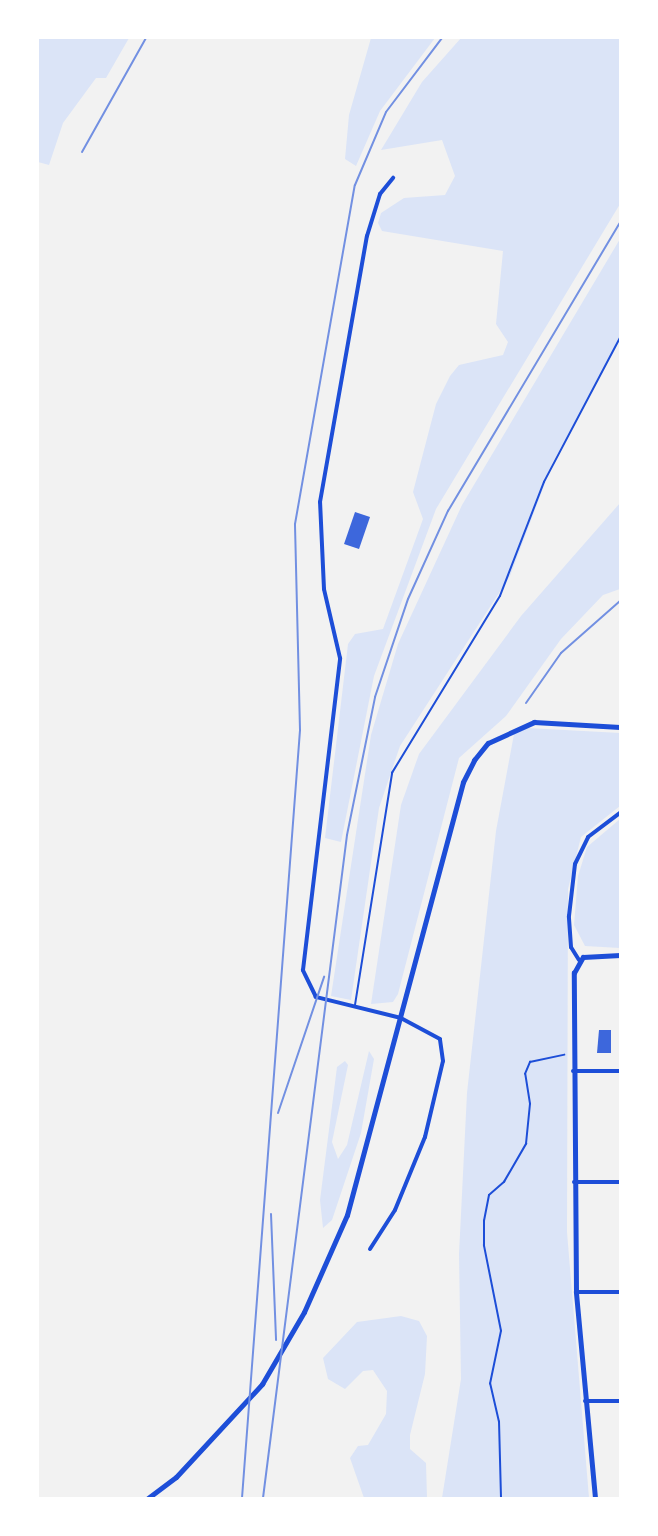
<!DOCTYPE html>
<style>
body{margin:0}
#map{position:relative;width:658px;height:1536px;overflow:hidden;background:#f2f2f2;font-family:"PT Sans Narrow",sans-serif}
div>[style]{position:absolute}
.green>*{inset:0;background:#dbe4f7}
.building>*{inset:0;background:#3d67dc}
.path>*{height:1.5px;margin:-0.75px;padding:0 0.75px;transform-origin:0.75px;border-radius:0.75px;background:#1d4ed8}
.service>*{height:1.5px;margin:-0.75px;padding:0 0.75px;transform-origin:0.75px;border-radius:0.75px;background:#1d4ed8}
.minor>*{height:4px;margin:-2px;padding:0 2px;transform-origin:2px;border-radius:2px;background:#1d4ed8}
.tertiary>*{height:4.5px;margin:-2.25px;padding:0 2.25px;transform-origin:2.25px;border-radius:2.25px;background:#1d4ed8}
.secondary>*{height:5px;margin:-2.5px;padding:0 2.5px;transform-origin:2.5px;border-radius:2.5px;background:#1d4ed8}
.rail>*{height:2px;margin:-1px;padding:0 1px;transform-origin:1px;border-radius:1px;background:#7290e2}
span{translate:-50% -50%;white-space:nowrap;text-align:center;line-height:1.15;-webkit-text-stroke:4.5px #fff;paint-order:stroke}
.frame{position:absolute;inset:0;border:39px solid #fff;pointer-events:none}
</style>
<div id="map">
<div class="green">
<div style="clip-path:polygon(38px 38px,129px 38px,106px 78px,96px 78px,63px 123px,49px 165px,38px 162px)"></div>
<div style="clip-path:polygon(371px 38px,435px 38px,380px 111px,356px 166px,345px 159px,349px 115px)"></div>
<div style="clip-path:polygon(461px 38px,620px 38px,620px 204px,436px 509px,374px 676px,341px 842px,325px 838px,348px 644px,355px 634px,383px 629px,423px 519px,413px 492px,436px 404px,450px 376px,459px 365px,503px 355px,508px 342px,496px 324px,503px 251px,382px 231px,378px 223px,381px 213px,404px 198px,445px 195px,455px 176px,442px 140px,381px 150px,422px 82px)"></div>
<div style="clip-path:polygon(620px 239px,620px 340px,553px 462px,510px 576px,400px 746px,379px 808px,351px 1000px,331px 996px,371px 735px,398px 644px,462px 505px)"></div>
<div style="clip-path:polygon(620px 503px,620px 589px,603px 595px,561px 639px,506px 716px,459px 758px,398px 994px,393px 1002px,371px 1004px,401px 805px,419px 754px,521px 616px)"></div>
<div style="clip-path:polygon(528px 728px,620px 733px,620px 806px,581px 837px,568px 889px,567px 1232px,589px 1498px,442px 1498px,461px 1379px,459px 1254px,467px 1093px,496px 831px,514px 734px)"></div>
<div style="clip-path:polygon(620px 819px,620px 948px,585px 946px,574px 925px,578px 876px,587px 847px)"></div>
<div style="clip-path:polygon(369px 1051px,374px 1059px,361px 1133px,332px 1220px,323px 1228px,320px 1200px,337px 1067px,345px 1061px,348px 1065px,332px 1142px,338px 1159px,347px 1145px)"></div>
<div style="clip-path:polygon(401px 1316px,419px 1321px,427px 1336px,425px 1374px,410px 1435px,410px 1449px,426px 1463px,427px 1498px,364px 1498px,350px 1458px,358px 1446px,368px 1445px,386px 1414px,387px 1391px,373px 1370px,363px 1371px,345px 1389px,328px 1379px,323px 1358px,357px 1322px)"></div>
</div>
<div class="building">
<div style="clip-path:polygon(355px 512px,370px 517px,359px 549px,344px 544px)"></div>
<div style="clip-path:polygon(599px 1030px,611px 1030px,611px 1053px,597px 1053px)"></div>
</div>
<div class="path">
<div style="left:501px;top:1498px;width:76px;rotate:-91.5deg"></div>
<div style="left:499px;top:1422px;width:39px;rotate:-103deg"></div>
<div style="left:490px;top:1384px;width:54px;rotate:-78.3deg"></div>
<div style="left:501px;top:1331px;width:87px;rotate:-101.3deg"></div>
<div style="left:484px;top:1246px;width:25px;rotate:-90deg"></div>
<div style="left:484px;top:1221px;width:26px;rotate:-79deg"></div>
<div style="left:489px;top:1195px;width:20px;rotate:-41deg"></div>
<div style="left:504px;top:1182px;width:44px;rotate:-59.9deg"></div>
<div style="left:526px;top:1144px;width:40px;rotate:-84.3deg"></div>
<div style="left:530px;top:1104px;width:30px;rotate:-99deg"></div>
<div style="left:525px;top:1074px;width:13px;rotate:-67deg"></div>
<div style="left:530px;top:1062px;width:35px;rotate:-12deg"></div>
</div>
<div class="service">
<div style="left:355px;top:1005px;width:235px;rotate:-80.9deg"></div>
<div style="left:392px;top:773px;width:207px;rotate:-58.6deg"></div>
<div style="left:500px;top:596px;width:122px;rotate:-68.9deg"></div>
<div style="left:544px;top:482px;width:163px;rotate:-62.2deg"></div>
</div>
<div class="minor">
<div style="left:579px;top:960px;width:15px;rotate:-122deg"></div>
<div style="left:571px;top:947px;width:31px;rotate:-94deg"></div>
<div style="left:569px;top:916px;width:52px;rotate:-83.4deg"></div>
<div style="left:575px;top:864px;width:30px;rotate:-64deg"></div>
<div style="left:588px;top:837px;width:40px;rotate:-37deg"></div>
<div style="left:573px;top:1071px;width:47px"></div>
<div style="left:574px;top:1182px;width:46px"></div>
<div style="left:370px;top:1249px;width:46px;rotate:-57.3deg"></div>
<div style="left:395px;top:1210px;width:79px;rotate:-67.7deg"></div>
<div style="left:425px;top:1137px;width:78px;rotate:-76.7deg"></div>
<div style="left:443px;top:1061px;width:22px;rotate:-98deg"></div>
<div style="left:440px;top:1039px;width:44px;rotate:-151.7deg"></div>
<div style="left:401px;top:1018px;width:88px;rotate:-166.1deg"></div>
<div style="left:316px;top:997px;width:30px;rotate:-116deg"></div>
<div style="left:303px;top:970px;width:314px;rotate:-83.2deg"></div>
<div style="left:340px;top:658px;width:71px;rotate:-103.1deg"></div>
<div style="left:324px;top:589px;width:87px;rotate:-92.6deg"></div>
<div style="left:320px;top:502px;width:270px;rotate:-80deg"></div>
<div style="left:367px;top:236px;width:44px;rotate:-72.8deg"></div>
<div style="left:380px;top:194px;width:21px;rotate:-51deg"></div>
<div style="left:576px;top:1292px;width:44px"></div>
<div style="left:585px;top:1401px;width:35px"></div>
</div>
<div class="tertiary">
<div style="left:595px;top:1498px;width:207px;rotate:-95.3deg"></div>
<div style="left:576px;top:1292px;width:319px;rotate:-90.4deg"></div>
<div style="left:574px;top:973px;width:18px;rotate:-61deg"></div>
<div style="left:583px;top:957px;width:37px;rotate:-3deg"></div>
</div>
<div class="secondary">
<div style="left:148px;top:1498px;width:35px;rotate:-37deg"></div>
<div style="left:176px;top:1477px;width:127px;rotate:-47.2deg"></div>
<div style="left:262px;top:1384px;width:83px;rotate:-59.7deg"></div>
<div style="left:304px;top:1312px;width:106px;rotate:-66.1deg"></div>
<div style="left:347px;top:1215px;width:448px;rotate:-75deg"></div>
<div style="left:463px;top:782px;width:25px;rotate:-63deg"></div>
<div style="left:474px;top:760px;width:22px;rotate:-51deg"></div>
<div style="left:488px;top:743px;width:51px;rotate:-24.5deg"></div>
<div style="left:534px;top:722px;width:86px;rotate:3.3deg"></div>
</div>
<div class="rail">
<div style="left:82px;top:152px;width:131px;rotate:-60.7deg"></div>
<div style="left:526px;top:703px;width:61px;rotate:-55deg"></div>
<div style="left:561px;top:653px;width:79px;rotate:-41.4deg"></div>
<div style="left:278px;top:1113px;width:144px;rotate:-71.3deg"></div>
<div style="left:271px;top:1214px;width:126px;rotate:87.7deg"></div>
<div style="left:242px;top:1498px;width:770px;rotate:-85.68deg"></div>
<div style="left:300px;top:730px;width:206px;rotate:-91.4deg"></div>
<div style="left:295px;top:524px;width:344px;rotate:-80deg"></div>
<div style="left:355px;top:185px;width:79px;rotate:-67deg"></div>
<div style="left:386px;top:112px;width:93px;rotate:-52.9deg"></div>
<div style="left:263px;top:1498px;width:668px;rotate:-82.78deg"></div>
<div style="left:347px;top:835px;width:141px;rotate:-78.5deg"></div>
<div style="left:375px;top:697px;width:103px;rotate:-71.4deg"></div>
<div style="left:408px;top:599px;width:97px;rotate:-65.6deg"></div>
<div style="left:448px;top:511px;width:335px;rotate:-59.2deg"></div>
</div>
<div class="frame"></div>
</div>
